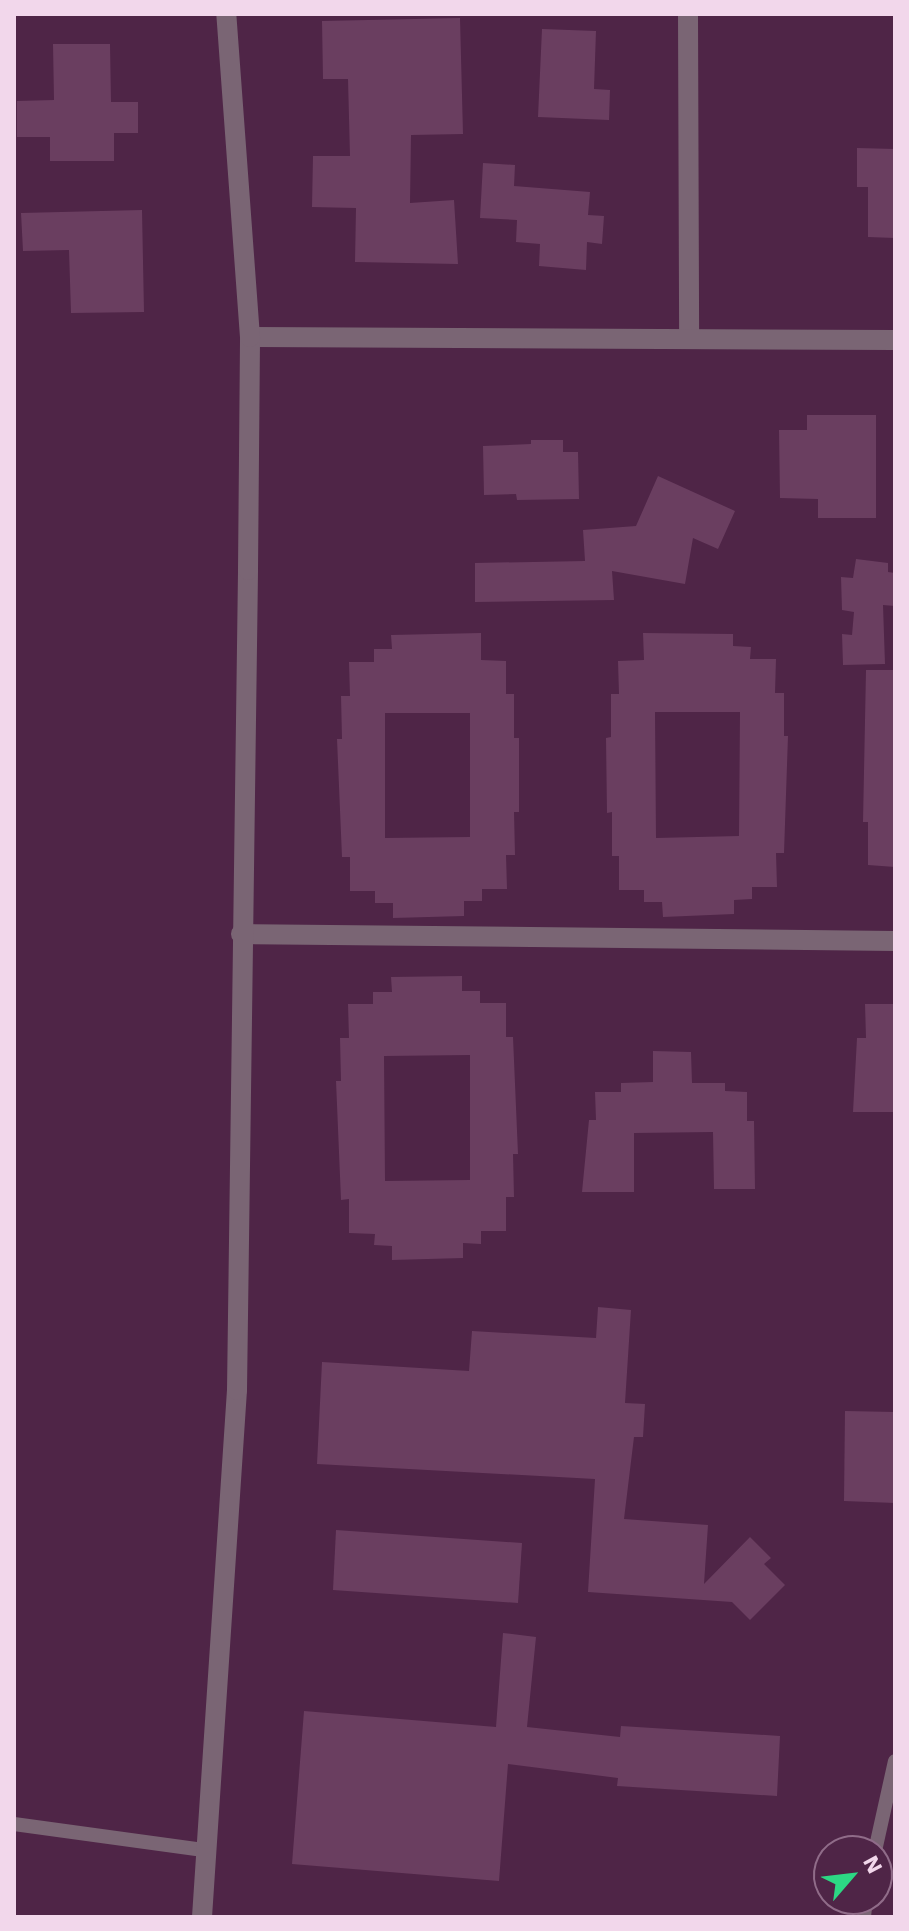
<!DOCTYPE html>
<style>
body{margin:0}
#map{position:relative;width:909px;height:1931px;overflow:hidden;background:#4f2547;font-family:"Work Sans",sans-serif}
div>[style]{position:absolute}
.building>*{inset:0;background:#6a3e60}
.lane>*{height:14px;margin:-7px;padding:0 7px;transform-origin:7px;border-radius:7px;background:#7a6574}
.street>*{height:20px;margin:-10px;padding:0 10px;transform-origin:10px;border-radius:10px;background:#7a6574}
span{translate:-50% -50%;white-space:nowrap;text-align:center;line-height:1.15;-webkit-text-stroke:6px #4f2547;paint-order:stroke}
.frame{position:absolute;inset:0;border:16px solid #f2d7eb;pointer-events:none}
.north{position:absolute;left:813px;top:1835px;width:80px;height:80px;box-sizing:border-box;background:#4f2547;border:2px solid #906c89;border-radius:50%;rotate:62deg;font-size:22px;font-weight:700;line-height:32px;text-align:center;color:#f2d7eb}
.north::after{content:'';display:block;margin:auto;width:28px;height:36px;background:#2cd884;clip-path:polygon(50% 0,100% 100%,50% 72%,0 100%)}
</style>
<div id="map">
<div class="building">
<div style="clip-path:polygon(460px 18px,463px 134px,411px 135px,410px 203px,454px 200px,458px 264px,355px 262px,356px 208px,312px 207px,313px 156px,350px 156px,348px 79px,323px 79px,322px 21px)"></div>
<div style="clip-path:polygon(542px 29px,596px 31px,594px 89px,610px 90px,609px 120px,538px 117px)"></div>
<div style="clip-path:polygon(53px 44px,110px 44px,111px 102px,138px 102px,138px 133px,114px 133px,114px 161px,50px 161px,50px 137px,17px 137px,17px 101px,54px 100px)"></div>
<div style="clip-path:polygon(857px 148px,895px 149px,895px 238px,868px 237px,868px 187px,857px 187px)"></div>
<div style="clip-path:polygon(483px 163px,515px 165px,514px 186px,590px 192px,588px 215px,604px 216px,602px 244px,587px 242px,586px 270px,539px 266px,540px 244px,516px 242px,517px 220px,480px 218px)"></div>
<div style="clip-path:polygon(142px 210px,144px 312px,71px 313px,69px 250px,23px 251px,21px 213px)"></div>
<div style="clip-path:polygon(807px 415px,876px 415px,876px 518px,818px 518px,818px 499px,780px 498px,779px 430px,807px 430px)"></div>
<div style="clip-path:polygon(531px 440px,563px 440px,563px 452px,578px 452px,579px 499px,517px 500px,516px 494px,484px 495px,483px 446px,531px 444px)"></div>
<div style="clip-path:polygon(658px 476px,735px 511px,718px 549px,693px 538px,685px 584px,612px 571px,614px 600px,475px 602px,475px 563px,585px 561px,583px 530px,636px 526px)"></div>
<div style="clip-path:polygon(856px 559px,888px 563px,888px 572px,895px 573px,895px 606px,883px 605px,885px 664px,843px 665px,842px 634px,852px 635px,854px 612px,842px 610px,841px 577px,853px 578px)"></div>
<div style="clip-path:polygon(evenodd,481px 633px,481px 660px,506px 661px,506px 694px,514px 694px,514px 738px,519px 738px,519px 812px,514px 812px,515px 855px,506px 855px,507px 889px,482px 889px,482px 901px,464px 901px,464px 916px,393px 918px,393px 903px,375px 903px,375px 891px,350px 891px,350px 857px,342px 857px,337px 739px,342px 739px,341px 696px,350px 696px,349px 662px,374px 662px,374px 649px,392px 649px,391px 635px,481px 633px,385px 713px,470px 713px,470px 837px,385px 838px,385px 713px)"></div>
<div style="clip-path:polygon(evenodd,643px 633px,733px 634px,733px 646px,751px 647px,750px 659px,776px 659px,775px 693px,784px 693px,784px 736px,788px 736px,784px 853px,776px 853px,777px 887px,752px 887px,752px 899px,734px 900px,734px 914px,663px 917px,662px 902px,644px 902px,644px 890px,619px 890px,619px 856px,612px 856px,612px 812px,607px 813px,606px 738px,611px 737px,611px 694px,619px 694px,618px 661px,644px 660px,643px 633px,655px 712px,740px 712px,739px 836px,656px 838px,655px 712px)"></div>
<div style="clip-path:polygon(866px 670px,895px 670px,895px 867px,868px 865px,868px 822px,863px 822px)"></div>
<div style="clip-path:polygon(evenodd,462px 976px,462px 991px,480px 991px,480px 1003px,506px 1003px,506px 1037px,513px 1037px,518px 1154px,513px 1154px,514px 1197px,506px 1197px,506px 1231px,481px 1231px,481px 1244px,463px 1243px,463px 1258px,392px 1260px,392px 1246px,374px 1245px,375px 1234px,349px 1233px,349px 1199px,341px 1200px,336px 1081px,341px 1081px,340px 1038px,349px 1038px,348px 1004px,373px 1004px,373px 992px,392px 992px,391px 977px,462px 976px,470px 1055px,470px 1180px,385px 1181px,384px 1056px,470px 1055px)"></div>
<div style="clip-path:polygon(865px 1004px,895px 1004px,895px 1112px,853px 1112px,857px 1038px,866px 1038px)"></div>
<div style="clip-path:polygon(653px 1051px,691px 1052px,692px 1083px,725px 1083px,725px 1091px,747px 1092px,747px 1121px,754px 1121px,755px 1189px,714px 1189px,713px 1132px,634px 1133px,634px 1192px,582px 1192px,589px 1120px,596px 1120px,595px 1092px,621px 1092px,621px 1083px,653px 1082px)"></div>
<div style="clip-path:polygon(598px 1307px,631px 1310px,625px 1403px,645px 1404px,643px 1437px,634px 1437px,624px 1519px,708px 1525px,704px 1584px,750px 1537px,771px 1558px,764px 1564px,785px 1585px,750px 1620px,732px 1602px,588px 1592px,595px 1479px,317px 1464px,322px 1362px,469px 1371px,472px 1331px,596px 1338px)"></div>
<div style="clip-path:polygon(845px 1411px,895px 1412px,895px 1503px,844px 1501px)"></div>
<div style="clip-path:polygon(336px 1530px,522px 1543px,518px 1603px,333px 1590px)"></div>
<div style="clip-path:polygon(503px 1633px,536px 1637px,527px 1727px,620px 1737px,621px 1726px,780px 1736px,777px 1796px,617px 1786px,618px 1778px,508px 1764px,499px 1881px,292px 1864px,304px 1711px,496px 1727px)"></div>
</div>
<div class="lane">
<div style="left:14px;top:1824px;width:193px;rotate:7.8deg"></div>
<div style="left:875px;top:1851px;width:92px;rotate:-77.5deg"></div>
<div style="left:864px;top:1917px;width:18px;rotate:-84deg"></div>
</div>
<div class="street">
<div style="left:688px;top:14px;width:325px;rotate:89.8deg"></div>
<div style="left:250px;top:337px;width:645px;rotate:0.27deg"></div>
<div style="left:241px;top:934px;width:654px;rotate:0.61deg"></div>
<div style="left:202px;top:1917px;width:528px;rotate:-86.2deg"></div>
<div style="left:237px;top:1390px;width:820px;rotate:-89.23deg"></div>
<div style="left:248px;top:570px;width:233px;rotate:-89.5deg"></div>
<div style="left:250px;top:337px;width:324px;rotate:-94.2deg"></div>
</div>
<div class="frame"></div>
<div class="north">N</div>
</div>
